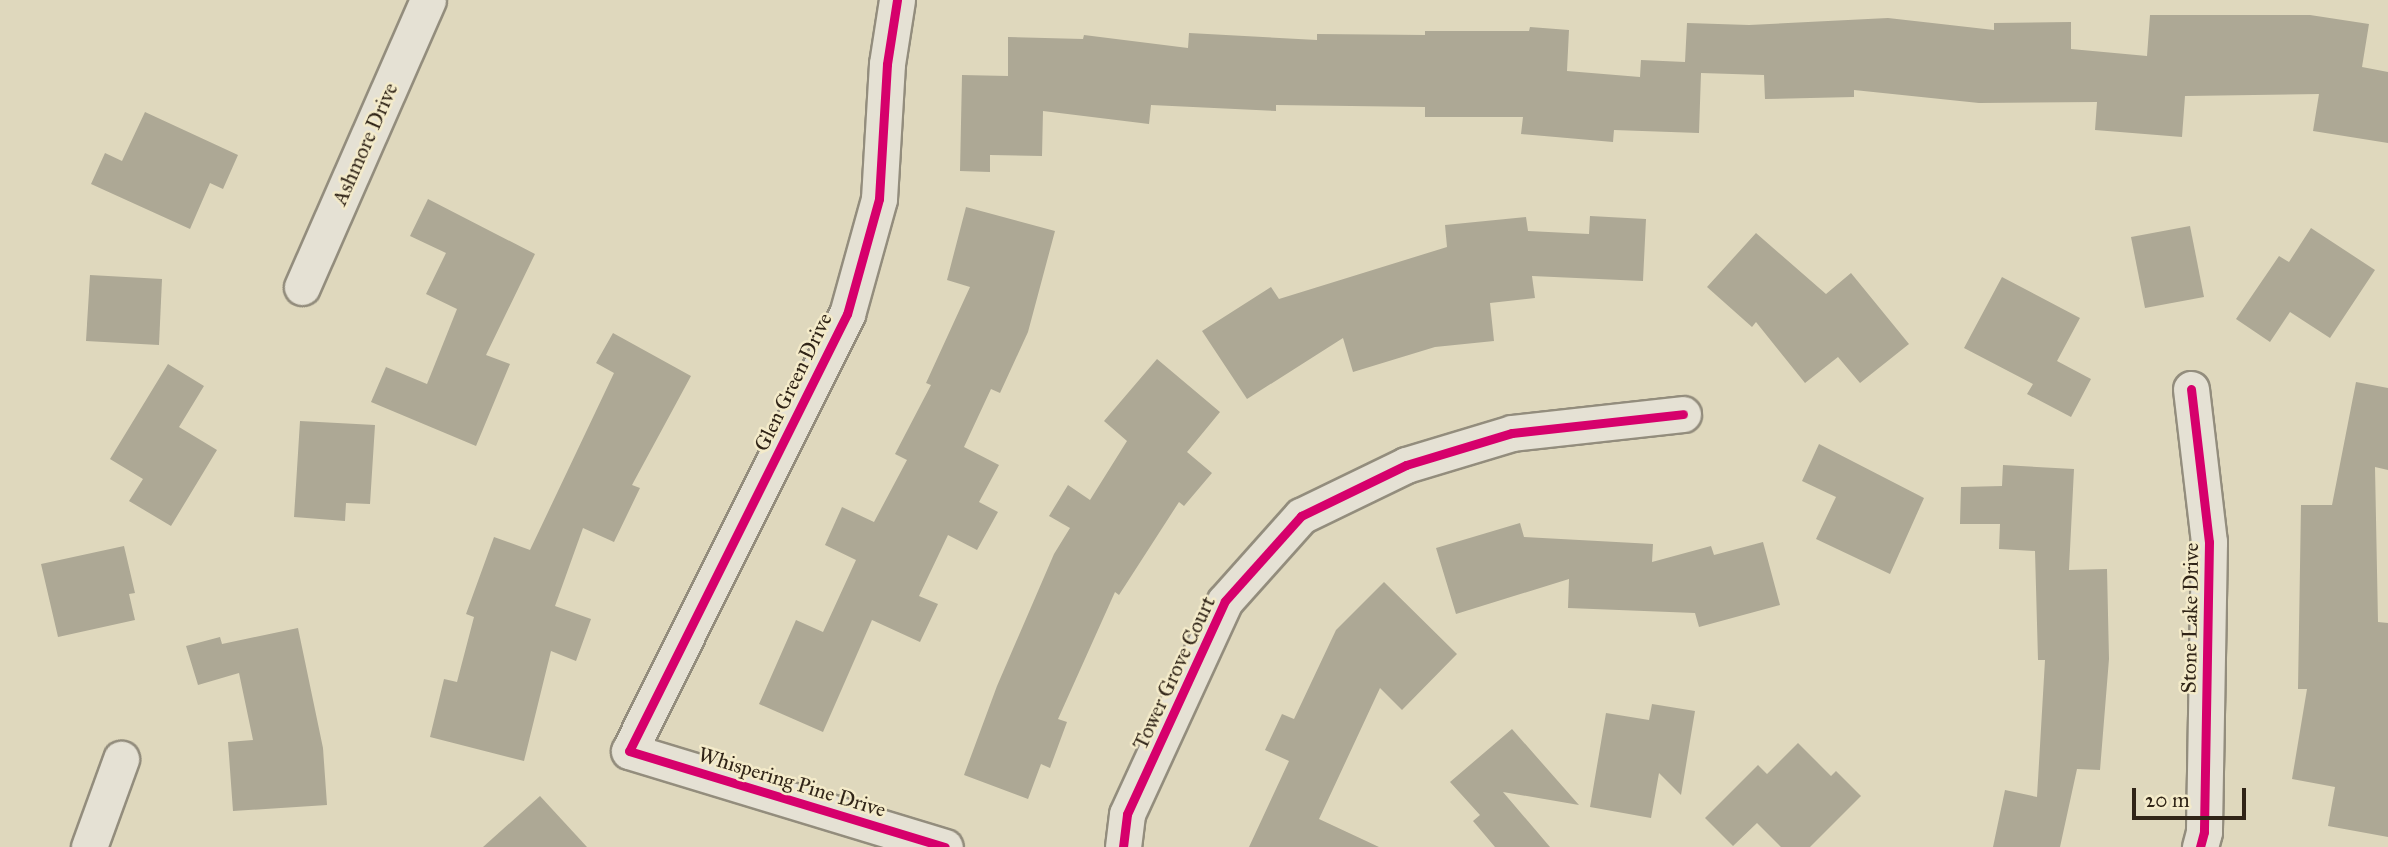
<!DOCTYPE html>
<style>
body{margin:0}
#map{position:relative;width:2388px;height:847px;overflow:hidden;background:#dfd8bd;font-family:"IM FELL Great Primer",serif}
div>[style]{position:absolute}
.building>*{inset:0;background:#ada895}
.roads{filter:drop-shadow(2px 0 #938d7d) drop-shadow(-2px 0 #938d7d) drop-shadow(0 2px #938d7d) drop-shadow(0 -2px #938d7d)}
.minor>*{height:35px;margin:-17.5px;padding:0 17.5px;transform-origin:17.5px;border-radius:17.5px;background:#e5e1d4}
.cycleway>*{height:9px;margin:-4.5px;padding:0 4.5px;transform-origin:4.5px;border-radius:4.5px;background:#d6006c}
span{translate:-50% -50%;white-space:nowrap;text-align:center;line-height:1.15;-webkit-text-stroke:5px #f4ebca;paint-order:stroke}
.street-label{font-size:21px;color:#302417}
.scale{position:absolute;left:2132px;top:788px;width:114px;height:32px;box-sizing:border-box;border:4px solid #302417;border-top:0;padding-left:9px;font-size:21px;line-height:24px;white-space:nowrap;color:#302417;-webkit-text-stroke:5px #f4ebca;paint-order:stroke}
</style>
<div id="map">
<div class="building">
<div style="clip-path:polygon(2150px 15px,2310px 15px,2369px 24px,2362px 67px,2388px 72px,2388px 143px,2313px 131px,2319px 94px,2185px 96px,2182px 137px,2095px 130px,2097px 102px,1979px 103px,1854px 90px,1854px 97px,1765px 99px,1764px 75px,1701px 73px,1699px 133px,1614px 130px,1613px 142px,1521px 134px,1523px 117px,1425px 117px,1425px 107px,1276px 105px,1276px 111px,1151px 105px,1149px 124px,1043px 111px,1042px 156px,990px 155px,990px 172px,960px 171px,962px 75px,1008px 76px,1008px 37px,1083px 39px,1084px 35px,1188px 48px,1189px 33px,1317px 40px,1317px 34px,1425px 35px,1425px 31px,1529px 31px,1530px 27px,1569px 30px,1567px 71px,1640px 77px,1641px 60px,1685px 62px,1687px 23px,1749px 25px,1888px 18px,1994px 30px,1994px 23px,2071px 22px,2071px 49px,2147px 56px)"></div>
<div style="clip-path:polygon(145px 112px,238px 155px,223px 189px,210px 183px,190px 229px,91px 184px,105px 153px,122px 161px)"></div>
<div style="clip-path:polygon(428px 199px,535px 254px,486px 355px,510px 364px,476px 446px,371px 402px,386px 367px,427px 384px,457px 309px,426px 294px,446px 253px,410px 236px)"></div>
<div style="clip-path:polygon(966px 207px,1055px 231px,1028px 332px,1000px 393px,991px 389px,964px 447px,999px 465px,979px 502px,998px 512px,977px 550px,948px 535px,919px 596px,938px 604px,920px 642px,872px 620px,823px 732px,759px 704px,796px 620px,823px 632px,856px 560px,825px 545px,842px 507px,874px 522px,907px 460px,895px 454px,931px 385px,926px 383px,970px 287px,947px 280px)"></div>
<div style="clip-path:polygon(1590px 216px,1646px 219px,1643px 281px,1532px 276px,1535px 298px,1490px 303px,1494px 341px,1435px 347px,1353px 372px,1343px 338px,1247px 399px,1202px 331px,1271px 287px,1279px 299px,1447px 247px,1445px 225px,1526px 217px,1528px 231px,1589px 234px)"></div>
<div style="clip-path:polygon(2190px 226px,2204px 297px,2145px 308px,2131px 237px)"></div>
<div style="clip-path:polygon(2311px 228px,2375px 270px,2330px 338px,2290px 312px,2270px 342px,2236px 319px,2279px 256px,2289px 262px)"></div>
<div style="clip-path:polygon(1756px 233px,1826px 294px,1851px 273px,1909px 344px,1860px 383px,1838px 357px,1805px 383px,1756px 322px,1752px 327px,1707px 287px)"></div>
<div style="clip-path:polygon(90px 275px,162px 279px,159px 345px,86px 341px)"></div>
<div style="clip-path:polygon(2002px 277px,2080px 318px,2057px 361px,2091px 379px,2071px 417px,2027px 394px,2033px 384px,1964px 348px)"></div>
<div style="clip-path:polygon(613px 333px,691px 376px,632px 485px,640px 488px,614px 542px,583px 528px,555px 606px,591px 619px,576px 661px,551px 651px,524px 761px,430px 737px,444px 679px,457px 682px,474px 617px,466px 614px,494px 537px,530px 550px,614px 373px,596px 363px)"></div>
<div style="clip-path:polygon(1157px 359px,1220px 412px,1187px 452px,1212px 473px,1184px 506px,1179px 502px,1119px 595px,1115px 592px,1058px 719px,1067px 722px,1050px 768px,1041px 764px,1028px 799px,964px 775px,997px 686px,1054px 554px,1070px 528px,1049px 516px,1068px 485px,1090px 500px,1127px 441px,1104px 421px)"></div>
<div style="clip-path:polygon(168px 364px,204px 386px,179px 427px,217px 450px,171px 526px,129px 501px,143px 479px,110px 459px)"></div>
<div style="clip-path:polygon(2356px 382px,2388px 388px,2388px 470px,2375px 467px,2378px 622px,2388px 623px,2388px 837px,2328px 826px,2335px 787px,2292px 779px,2307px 689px,2298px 689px,2301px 505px,2332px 505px)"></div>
<div style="clip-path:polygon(300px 421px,375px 425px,370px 504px,346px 503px,345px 521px,294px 517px)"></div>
<div style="clip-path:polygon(1819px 444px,1924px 498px,1890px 574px,1816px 539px,1836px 497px,1802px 481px)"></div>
<div style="clip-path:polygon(2003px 465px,2074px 469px,2069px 570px,2107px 569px,2109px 659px,2100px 770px,2077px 769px,2060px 847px,1993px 847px,2005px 790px,2037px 797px,2045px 660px,2038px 660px,2035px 551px,1999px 549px,2000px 524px,1960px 524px,1961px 487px,2002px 486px)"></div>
<div style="clip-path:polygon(1520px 523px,1524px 537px,1653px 544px,1652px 562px,1711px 546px,1714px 555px,1763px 542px,1780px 605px,1699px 627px,1695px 613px,1568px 608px,1569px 579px,1456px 614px,1436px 548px)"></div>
<div style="clip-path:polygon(124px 546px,135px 593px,129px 594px,135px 620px,58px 637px,41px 564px)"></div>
<div style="clip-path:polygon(1384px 582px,1457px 654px,1402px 710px,1380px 688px,1319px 819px,1379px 847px,1249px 847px,1289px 761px,1265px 750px,1282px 714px,1294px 719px,1336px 630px)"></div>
<div style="clip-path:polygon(298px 628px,323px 748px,327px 805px,233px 811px,228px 742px,253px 740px,239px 673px,198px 685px,186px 646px,220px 637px,222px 644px)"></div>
<div style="clip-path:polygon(1652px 704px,1695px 711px,1681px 795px,1659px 773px,1651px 818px,1590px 807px,1606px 713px,1649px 720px)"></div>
<div style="clip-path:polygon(1512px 729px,1579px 805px,1503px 792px,1550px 847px,1495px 847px,1473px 821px,1480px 815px,1450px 782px)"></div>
<div style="clip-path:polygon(1798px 743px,1831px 776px,1836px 771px,1861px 796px,1810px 847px,1781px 847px,1757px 823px,1733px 846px,1705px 818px,1758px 765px,1767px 774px)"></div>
<div style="clip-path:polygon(540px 796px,587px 847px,483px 847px)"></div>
</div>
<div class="roads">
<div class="minor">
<div style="left:897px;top:0;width:65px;rotate:98.9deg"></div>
<div style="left:887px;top:64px;width:135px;rotate:93.4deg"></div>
<div style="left:879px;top:199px;width:119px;rotate:105.5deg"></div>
<div style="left:847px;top:314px;width:488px;rotate:116.5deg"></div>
<div style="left:629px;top:751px;width:330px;rotate:16.9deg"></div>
<div style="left:302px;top:287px;width:313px;rotate:-66.3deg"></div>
<div style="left:2191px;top:389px;width:154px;rotate:83.3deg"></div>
<div style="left:2209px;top:542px;width:290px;rotate:91deg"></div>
<div style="left:2204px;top:832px;width:16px;rotate:105deg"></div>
<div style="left:89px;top:847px;width:94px;rotate:-70deg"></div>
<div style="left:1123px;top:847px;width:33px;rotate:-83deg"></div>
<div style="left:1127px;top:814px;width:234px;rotate:-65.3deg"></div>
<div style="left:1225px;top:601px;width:114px;rotate:-48.2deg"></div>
<div style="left:1301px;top:516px;width:117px;rotate:-25.9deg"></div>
<div style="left:1406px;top:465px;width:111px;rotate:-16.8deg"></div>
<div style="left:1512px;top:433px;width:172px;rotate:-6.3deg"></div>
</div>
</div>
<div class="cycleway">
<div style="left:897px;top:0;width:65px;rotate:98.9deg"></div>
<div style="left:887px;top:64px;width:135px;rotate:93.4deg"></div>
<div style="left:879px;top:199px;width:119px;rotate:105.5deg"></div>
<div style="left:847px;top:314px;width:488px;rotate:116.5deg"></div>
<div style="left:629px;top:751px;width:330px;rotate:16.9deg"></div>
<div style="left:2191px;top:389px;width:154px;rotate:83.3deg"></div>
<div style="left:2209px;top:542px;width:290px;rotate:91deg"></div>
<div style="left:2204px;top:832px;width:16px;rotate:105deg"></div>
<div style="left:1123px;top:847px;width:33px;rotate:-83deg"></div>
<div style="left:1127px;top:814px;width:234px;rotate:-65.3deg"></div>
<div style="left:1225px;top:601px;width:114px;rotate:-48.2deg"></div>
<div style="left:1301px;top:516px;width:117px;rotate:-25.9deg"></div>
<div style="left:1406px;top:465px;width:111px;rotate:-16.8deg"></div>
<div style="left:1512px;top:433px;width:172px;rotate:-6.3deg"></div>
</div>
<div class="street-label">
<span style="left:365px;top:144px;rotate:-66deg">Ashmore Drive</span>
<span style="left:793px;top:382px;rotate:-64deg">Glen Green Drive</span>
<span style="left:2190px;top:618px;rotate:-89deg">Stone Lake Drive</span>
<span style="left:1174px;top:673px;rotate:-65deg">Tower Grove Court</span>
<span style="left:792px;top:782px;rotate:17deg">Whispering Pine Drive</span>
</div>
<div class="scale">20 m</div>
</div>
